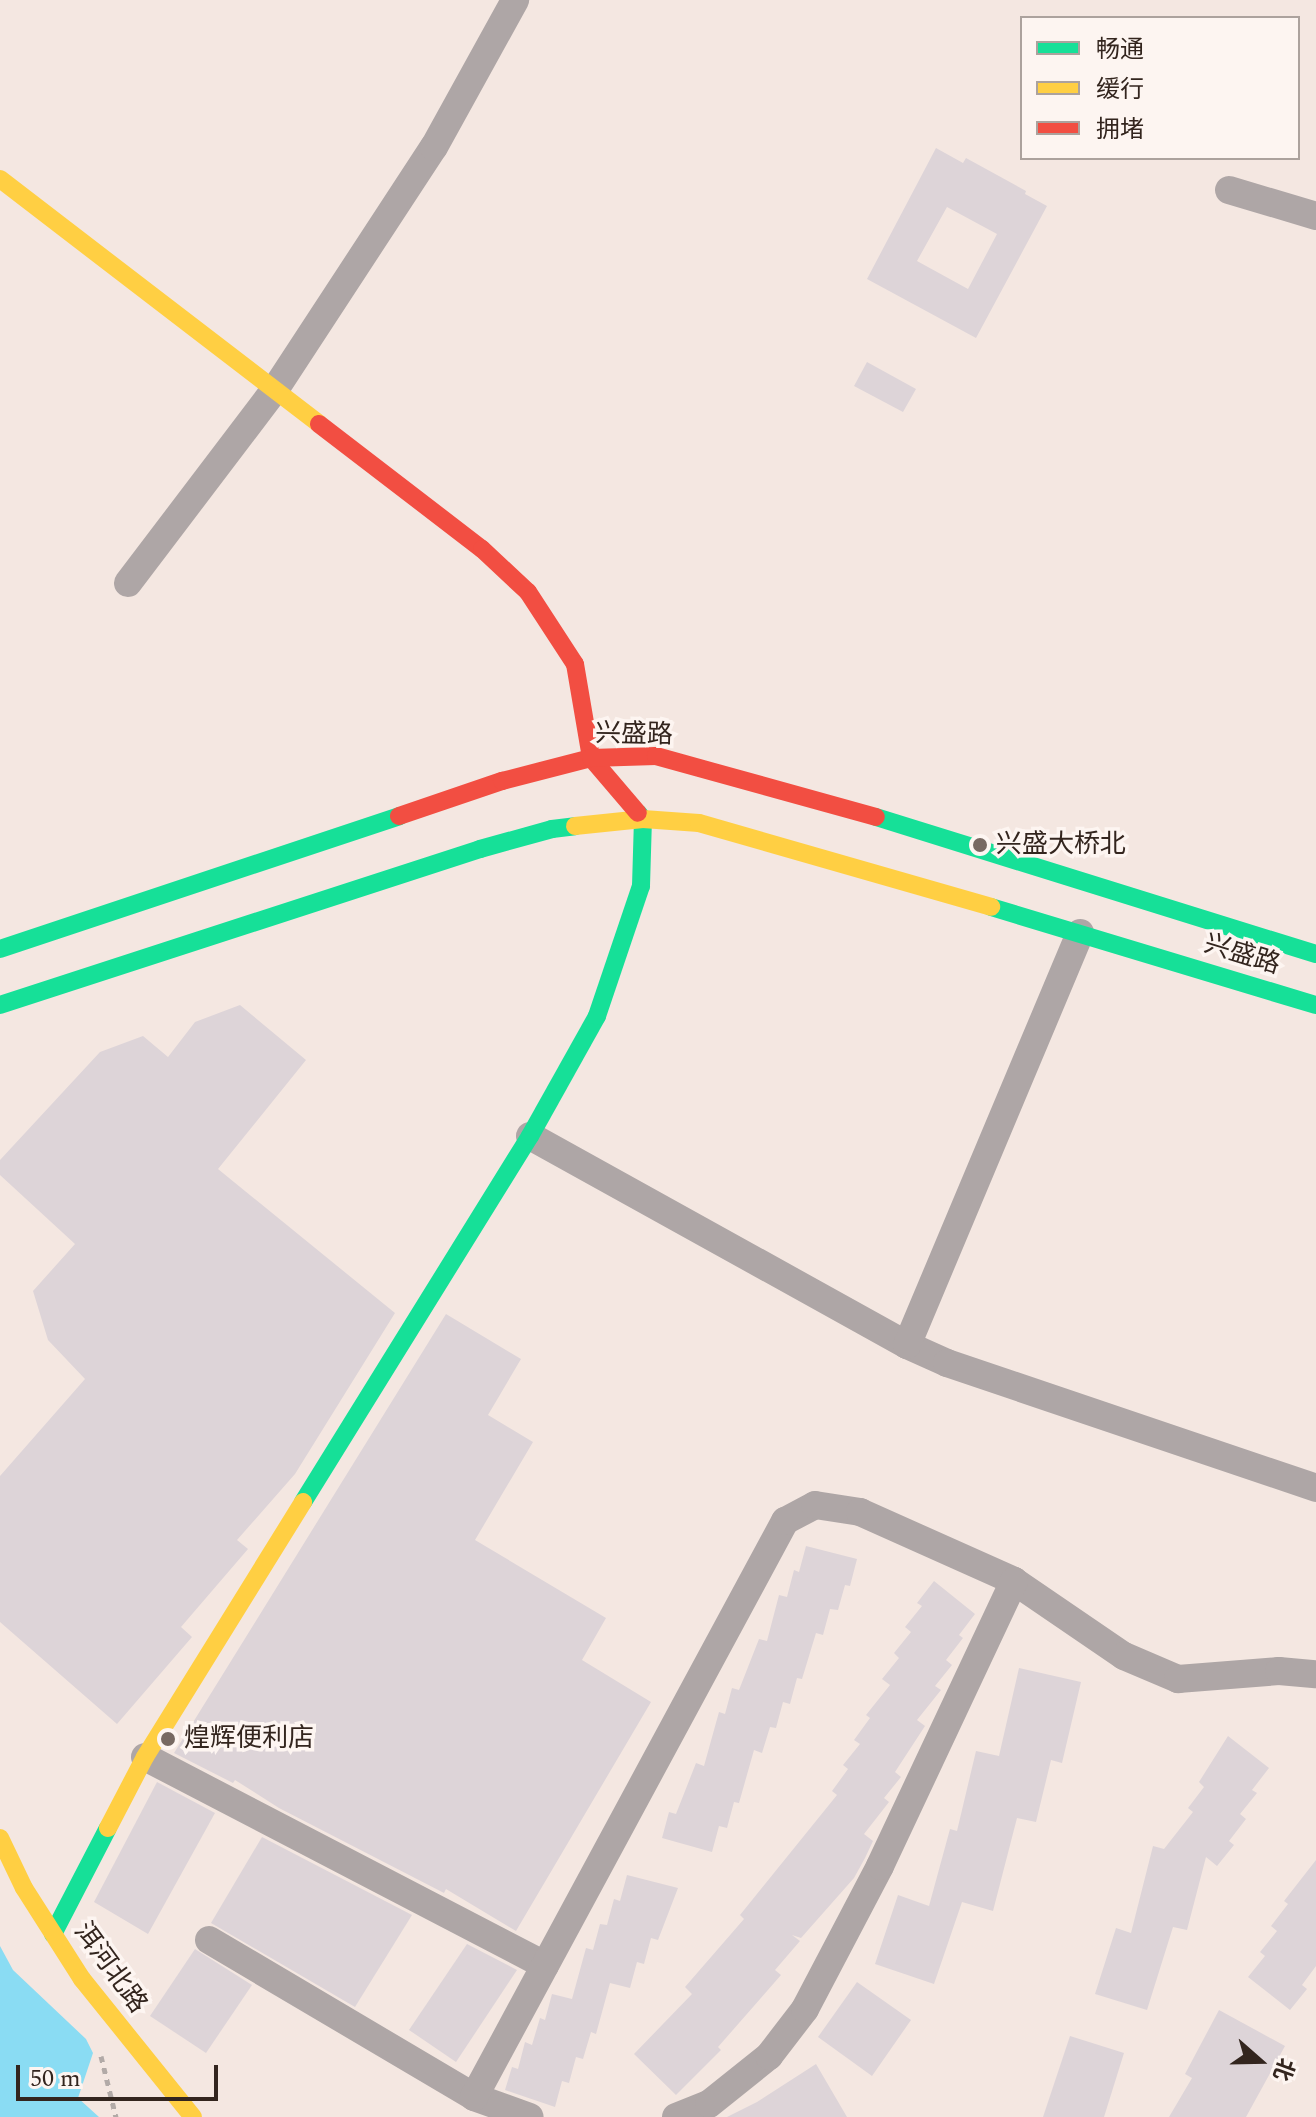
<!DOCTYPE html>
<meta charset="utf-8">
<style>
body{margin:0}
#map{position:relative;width:1316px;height:2117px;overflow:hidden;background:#f4e7e1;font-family:Spectral,"Noto Sans SC",serif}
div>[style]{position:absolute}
.water>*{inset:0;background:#8adcf3}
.building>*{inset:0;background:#ddd4d8}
.path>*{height:5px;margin-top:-2.5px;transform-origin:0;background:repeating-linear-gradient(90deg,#b2aaa7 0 6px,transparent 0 12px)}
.street>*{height:28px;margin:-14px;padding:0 14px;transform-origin:14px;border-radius:14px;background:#aea6a6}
.fast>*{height:18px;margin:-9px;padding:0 9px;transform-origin:9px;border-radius:9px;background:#16e098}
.slow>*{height:18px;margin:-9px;padding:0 9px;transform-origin:9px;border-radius:9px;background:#ffcf43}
.jam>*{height:18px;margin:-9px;padding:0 9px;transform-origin:9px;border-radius:9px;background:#f24e42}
.dots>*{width:22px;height:22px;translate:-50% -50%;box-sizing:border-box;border:4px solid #fdf5f1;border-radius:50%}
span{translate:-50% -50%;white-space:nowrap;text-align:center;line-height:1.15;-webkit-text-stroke:7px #fdf5f1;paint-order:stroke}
.street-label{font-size:26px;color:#33251e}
.poi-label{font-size:26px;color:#33251e}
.left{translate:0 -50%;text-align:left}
.legend{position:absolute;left:1020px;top:16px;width:280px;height:144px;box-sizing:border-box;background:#fdf5f1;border:2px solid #aca29d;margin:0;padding:10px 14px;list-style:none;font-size:24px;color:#33251e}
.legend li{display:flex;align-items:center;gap:16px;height:40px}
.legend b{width:40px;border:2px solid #aca29d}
.north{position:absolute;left:1220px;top:2021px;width:80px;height:80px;-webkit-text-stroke:6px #fdf5f1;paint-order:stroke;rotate:110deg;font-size:22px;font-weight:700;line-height:32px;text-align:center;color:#33251e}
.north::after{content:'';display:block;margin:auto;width:28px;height:36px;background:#33251e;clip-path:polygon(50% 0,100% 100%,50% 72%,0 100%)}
.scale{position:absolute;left:16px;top:2065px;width:202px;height:36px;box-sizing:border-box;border:4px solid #33251e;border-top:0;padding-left:10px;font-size:24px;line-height:28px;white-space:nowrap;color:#33251e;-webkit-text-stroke:6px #fdf5f1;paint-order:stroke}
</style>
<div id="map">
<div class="water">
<div style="clip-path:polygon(0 1946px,13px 1970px,86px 2039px,93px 2053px,78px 2098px,99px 2117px,0 2117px)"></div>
</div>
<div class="building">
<div style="clip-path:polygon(evenodd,936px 148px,963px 163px,966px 158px,1026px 191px,1025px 194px,1047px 206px,976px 338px,867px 279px,936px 148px,947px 207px,997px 234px,968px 289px,917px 261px,947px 207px)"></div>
<div style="clip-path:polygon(867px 362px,916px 389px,903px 412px,854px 386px)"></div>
<div style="clip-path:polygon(240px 1005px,306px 1060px,218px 1169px,395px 1313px,295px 1474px,237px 1540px,248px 1549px,181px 1627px,192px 1637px,117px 1724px,0 1622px,0 1476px,85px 1379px,48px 1340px,33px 1291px,75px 1244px,0 1175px,0 1160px,100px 1052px,143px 1036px,168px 1057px,195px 1022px)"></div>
<div style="clip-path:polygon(446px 1314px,521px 1359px,488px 1415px,533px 1442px,475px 1540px,606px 1618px,582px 1660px,651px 1702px,516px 1931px,446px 1889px,444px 1893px,279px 1808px,235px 1780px,233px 1783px,174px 1753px)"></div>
<div style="clip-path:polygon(806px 1546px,857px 1559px,850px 1586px,845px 1585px,838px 1610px,830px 1609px,823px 1635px,816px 1633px,802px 1679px,797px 1678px,790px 1704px,783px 1702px,776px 1728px,770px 1727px,762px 1753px,754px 1750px,739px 1803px,734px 1802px,727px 1828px,719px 1826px,712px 1852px,662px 1838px,669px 1812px,676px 1814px,696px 1763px,704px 1766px,719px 1712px,725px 1714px,732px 1688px,739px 1690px,759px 1639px,767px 1641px,779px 1595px,787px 1597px,794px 1570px,799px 1572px)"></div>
<div style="clip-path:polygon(934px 1581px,975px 1614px,959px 1635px,963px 1638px,946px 1660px,952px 1665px,935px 1686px,941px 1690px,917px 1720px,925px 1726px,895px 1772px,901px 1777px,884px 1798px,889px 1802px,864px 1834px,873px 1841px,865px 1858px,854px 1878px,801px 1938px,792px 1935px,800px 1941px,775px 1970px,781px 1975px,718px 2047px,721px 2050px,676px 2095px,634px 2054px,692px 1994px,685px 1987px,744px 1919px,740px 1915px,837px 1795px,832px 1791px,848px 1769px,843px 1765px,860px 1744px,854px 1740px,870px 1718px,866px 1715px,890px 1685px,882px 1679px,899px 1658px,894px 1653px,911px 1632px,905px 1627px,922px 1606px,917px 1603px)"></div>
<div style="clip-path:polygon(1019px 1668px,1081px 1682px,1062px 1763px,1051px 1760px,1036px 1822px,1017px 1818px,993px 1911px,962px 1902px,934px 1984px,875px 1964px,898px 1895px,929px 1906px,950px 1829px,957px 1831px,976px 1751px,999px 1756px)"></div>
<div style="clip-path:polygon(1228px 1736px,1269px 1768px,1252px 1790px,1257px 1793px,1240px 1814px,1246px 1819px,1229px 1841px,1234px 1845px,1217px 1866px,1206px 1857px,1187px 1930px,1173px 1927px,1147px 2010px,1095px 1994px,1116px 1928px,1131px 1933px,1153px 1846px,1164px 1849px,1193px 1812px,1188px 1808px,1204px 1787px,1199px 1782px)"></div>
<div style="clip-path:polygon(157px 1782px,215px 1813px,148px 1934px,94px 1902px)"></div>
<div style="clip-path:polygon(262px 1837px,412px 1915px,355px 2007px,211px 1923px)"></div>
<div style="clip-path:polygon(1316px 1860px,1316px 1966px,1302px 1985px,1307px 1989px,1290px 2010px,1248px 1977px,1265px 1956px,1260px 1952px,1277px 1931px,1271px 1926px,1288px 1904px,1284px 1901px)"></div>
<div style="clip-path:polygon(627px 1875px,678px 1888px,658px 1940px,651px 1938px,644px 1964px,637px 1962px,630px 1988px,610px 1983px,596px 2034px,591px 2032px,583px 2059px,576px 2057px,569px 2083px,562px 2081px,555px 2107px,505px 2090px,512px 2067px,518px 2069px,525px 2042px,532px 2045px,540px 2018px,545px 2020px,552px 1994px,572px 1999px,586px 1948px,593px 1950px,600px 1924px,607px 1925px,614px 1899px,620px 1901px)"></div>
<div style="clip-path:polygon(467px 1944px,517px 1970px,456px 2062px,409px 2030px)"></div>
<div style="clip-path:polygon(195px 1949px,252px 1985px,206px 2053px,150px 2016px)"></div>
<div style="clip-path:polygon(857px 1982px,911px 2020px,872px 2076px,818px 2037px)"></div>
<div style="clip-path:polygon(1219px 2010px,1285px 2046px,1246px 2117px,1169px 2117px,1192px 2078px,1185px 2074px)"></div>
<div style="clip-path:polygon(1070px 2036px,1124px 2053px,1104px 2117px,1043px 2117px)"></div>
<div style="clip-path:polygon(816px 2064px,847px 2117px,727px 2117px,757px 2102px)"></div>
</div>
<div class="path">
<div style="left:101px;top:2056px;width:63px;rotate:76.2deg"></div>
</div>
<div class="street">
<div style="left:1229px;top:190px;width:91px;rotate:16.6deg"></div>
<div style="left:128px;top:583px;width:245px;rotate:-52.8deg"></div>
<div style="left:276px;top:388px;width:288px;rotate:-56.8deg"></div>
<div style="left:434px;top:147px;width:168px;rotate:-61.1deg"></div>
<div style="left:530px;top:1136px;width:431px;rotate:29deg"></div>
<div style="left:907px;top:1345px;width:44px;rotate:24.2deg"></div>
<div style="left:947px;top:1363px;width:390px;rotate:18.7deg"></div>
<div style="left:907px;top:1345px;width:447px;rotate:-67.2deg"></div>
<div style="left:145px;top:1757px;width:451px;rotate:27.5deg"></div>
<div style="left:209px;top:1940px;width:308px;rotate:30.6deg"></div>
<div style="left:474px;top:2097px;width:59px;rotate:19.7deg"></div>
<div style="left:474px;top:2097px;width:655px;rotate:-61.63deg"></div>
<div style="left:785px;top:1521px;width:34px;rotate:-28deg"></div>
<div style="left:815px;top:1505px;width:46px;rotate:8.8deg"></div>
<div style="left:860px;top:1512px;width:169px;rotate:24.1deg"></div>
<div style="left:1014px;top:1581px;width:133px;rotate:34.3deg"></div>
<div style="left:1124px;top:1656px;width:59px;rotate:23.1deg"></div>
<div style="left:1178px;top:1679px;width:101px;rotate:-4.5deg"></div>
<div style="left:1279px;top:1671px;width:37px;rotate:5deg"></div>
<div style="left:676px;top:2117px;width:35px;rotate:-22deg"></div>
<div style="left:709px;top:2104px;width:77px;rotate:-38.7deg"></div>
<div style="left:769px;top:2056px;width:59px;rotate:-52.5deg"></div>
<div style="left:805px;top:2009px;width:161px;rotate:-62.3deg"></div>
<div style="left:880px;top:1866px;width:315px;rotate:-64.8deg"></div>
</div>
<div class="fast">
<div style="left:876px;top:817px;width:461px;rotate:17.3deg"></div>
<div style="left:991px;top:907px;width:339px;rotate:16.8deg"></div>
<div style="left:0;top:949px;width:421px;rotate:-18.4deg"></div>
<div style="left:0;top:1005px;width:505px;rotate:-18deg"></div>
<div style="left:480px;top:849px;width:75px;rotate:-15.5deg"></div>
<div style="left:552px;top:829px;width:23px;rotate:-7deg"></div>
<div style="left:303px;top:1502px;width:431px;rotate:-58.2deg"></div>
<div style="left:530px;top:1136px;width:137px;rotate:-60.8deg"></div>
<div style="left:597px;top:1016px;width:137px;rotate:-71.3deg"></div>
<div style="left:641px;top:886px;width:67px;rotate:-88.3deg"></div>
<div style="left:643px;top:819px;width:8px;rotate:-130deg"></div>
<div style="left:53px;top:1934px;width:119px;rotate:-62.6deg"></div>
</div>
<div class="slow">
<div style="left:0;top:179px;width:402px;rotate:37.5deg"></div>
<div style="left:575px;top:826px;width:68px;rotate:-5.9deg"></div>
<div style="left:643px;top:819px;width:56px;rotate:4.1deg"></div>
<div style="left:699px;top:823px;width:304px;rotate:16deg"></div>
<div style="left:108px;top:1828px;width:80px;rotate:-62.5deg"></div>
<div style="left:145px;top:1757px;width:300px;rotate:-58.2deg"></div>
<div style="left:0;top:1838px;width:55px;rotate:64.4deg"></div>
<div style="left:24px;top:1888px;width:108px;rotate:57.5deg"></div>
<div style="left:82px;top:1979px;width:177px;rotate:51.2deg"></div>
</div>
<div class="jam">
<div style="left:319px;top:424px;width:205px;rotate:37.5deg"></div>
<div style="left:482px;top:549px;width:63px;rotate:43.1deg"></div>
<div style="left:528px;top:592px;width:86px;rotate:56.9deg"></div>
<div style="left:575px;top:664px;width:95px;rotate:80.3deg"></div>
<div style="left:591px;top:758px;width:72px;rotate:49.5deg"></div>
<div style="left:399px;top:816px;width:109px;rotate:-18.8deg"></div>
<div style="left:502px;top:781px;width:92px;rotate:-14.5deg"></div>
<div style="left:591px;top:758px;width:65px;rotate:-1.8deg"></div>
<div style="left:656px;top:756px;width:228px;rotate:15.5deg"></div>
</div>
<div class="dots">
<div style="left:980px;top:845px;background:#776962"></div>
<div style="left:168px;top:1739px;background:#776962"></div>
</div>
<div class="street-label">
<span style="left:634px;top:735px;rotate:1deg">兴盛路</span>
<span style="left:1242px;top:955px;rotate:17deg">兴盛路</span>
<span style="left:110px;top:1968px;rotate:54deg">洱河北路</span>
</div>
<div class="poi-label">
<span class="left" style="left:996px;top:845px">兴盛大桥北</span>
<span class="left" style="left:184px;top:1739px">煌辉便利店</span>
</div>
<ul class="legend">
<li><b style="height:10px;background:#16e098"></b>畅通</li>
<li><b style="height:10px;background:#ffcf43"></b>缓行</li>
<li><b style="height:10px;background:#f24e42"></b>拥堵</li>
</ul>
<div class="north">北</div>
<div class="scale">50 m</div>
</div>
